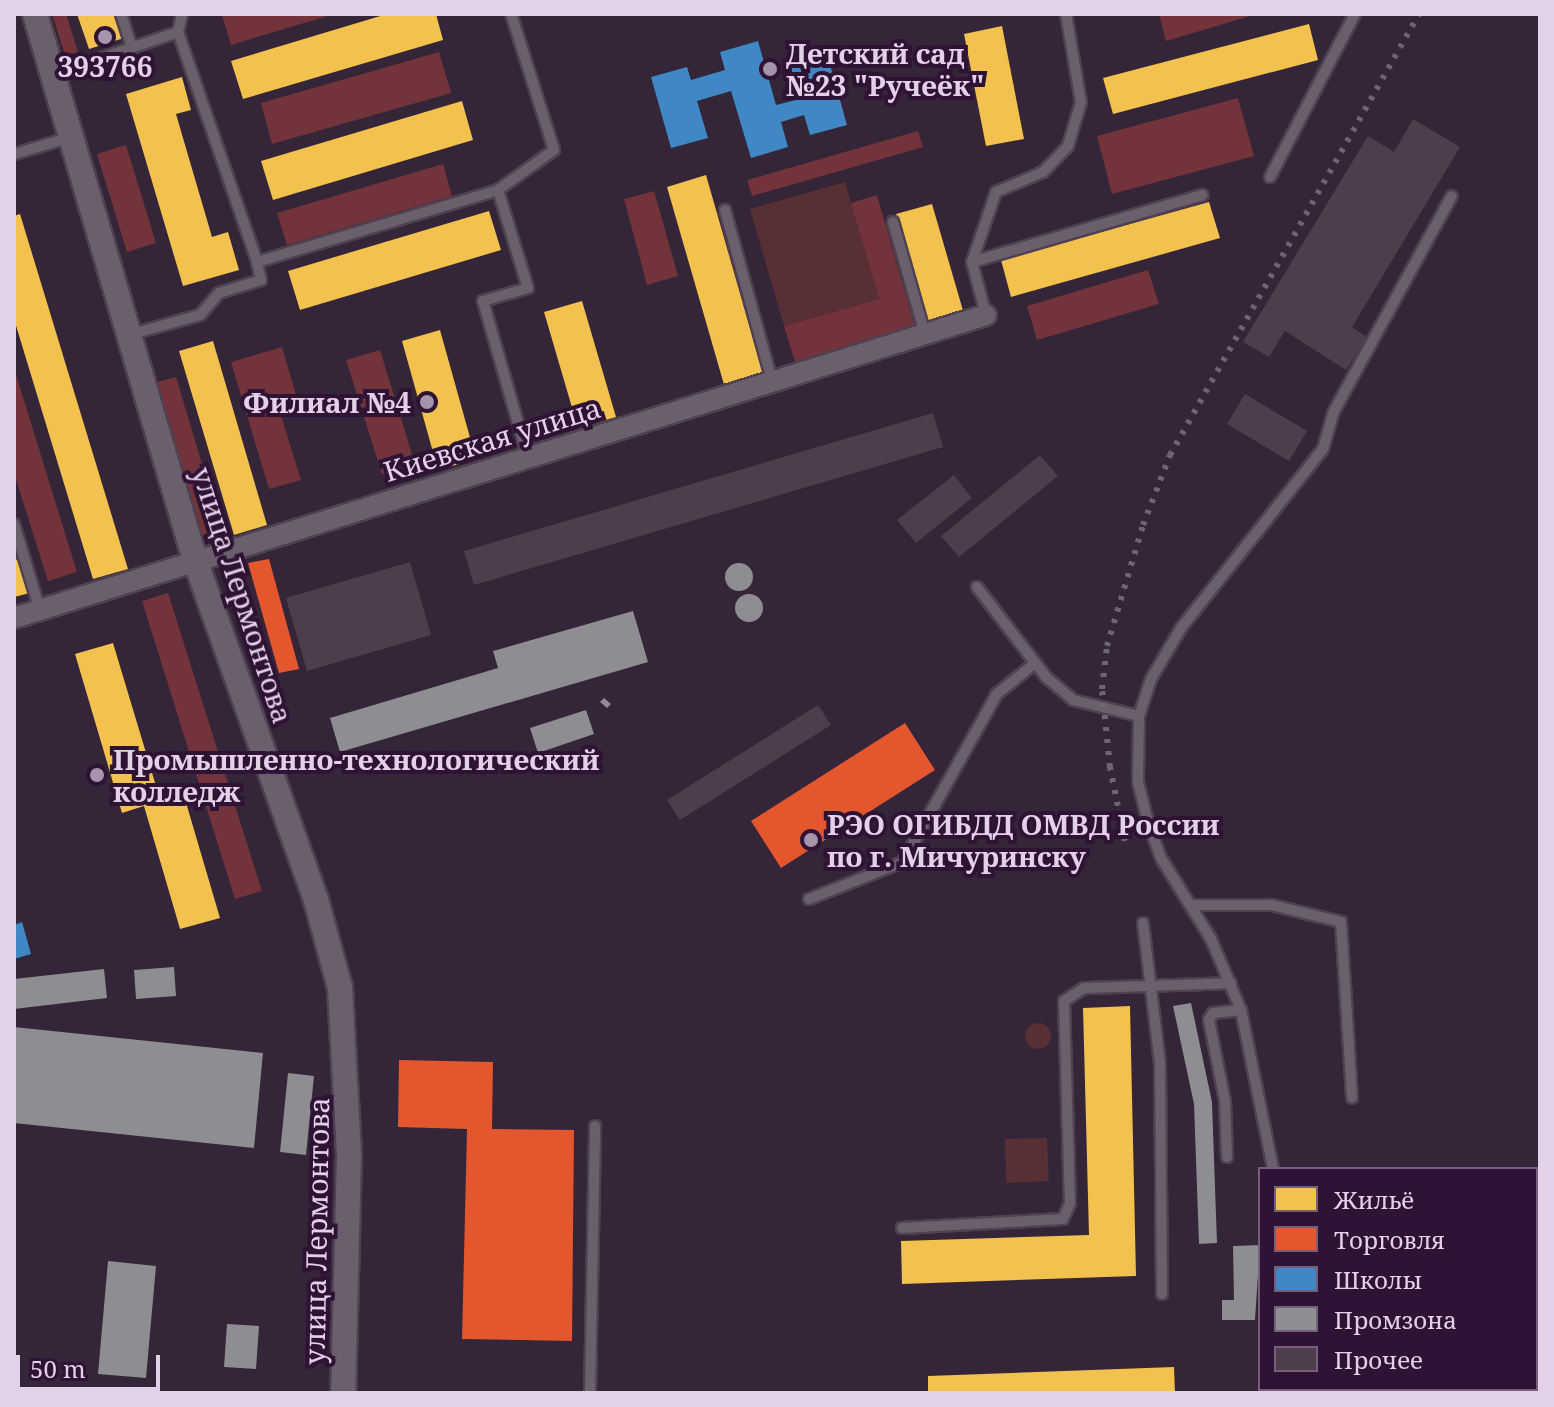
<!DOCTYPE html>
<meta charset="utf-8">
<style>
body{margin:0}
#map{position:relative;width:1554px;height:1407px;overflow:hidden;background:#342538;font-family:"Noto Serif",serif}
div>[style]{position:absolute}
.green>*{inset:0;background:#582f33}
.round{border-radius:50%}
.forest>*{inset:0;background:#72343a}
.homes>*{inset:0;background:#f2c14e}
.shops>*{inset:0;background:#e4572e}
.schools>*{inset:0;background:#3f88c5}
.industry>*{inset:0;background:#8d8d92}
.building>*{inset:0;background:#4d3e4c}
.roads{filter:drop-shadow(2px 0 #4f4152) drop-shadow(-2px 0 #4f4152) drop-shadow(0 2px #4f4152) drop-shadow(0 -2px #4f4152)}
.service>*{height:10px;margin:-5px;padding:0 5px;transform-origin:5px;border-radius:5px;background:#6b5f6e}
.minor>*{height:20px;margin:-10px;padding:0 10px;transform-origin:10px;border-radius:10px;background:#6b5f6e}
.tertiary>*{height:24px;margin:-12px;padding:0 12px;transform-origin:12px;border-radius:12px;background:#6b5f6e}
.rail>*{height:6px;margin-top:-3px;transform-origin:0;background:repeating-linear-gradient(90deg,#706473 0 4px,transparent 0 12px)}
.dots>*{width:22px;height:22px;translate:-50% -50%;box-sizing:border-box;border:4px solid #2e1335;border-radius:50%}
span{translate:-50% -50%;white-space:nowrap;text-align:center;line-height:1.15;-webkit-text-stroke:8px #2e1335;paint-order:stroke}
.poi-label{font-size:28px;color:#e3d1e8;font-weight:700}
.left{translate:0 -50%;text-align:left}
.right{translate:-100% -50%;text-align:right}
.street-label{font-size:28px;color:#e3d1e8}
.frame{position:absolute;inset:0;border:16px solid #e3d1e8;pointer-events:none}
.legend{position:absolute;left:1258px;top:1167px;width:280px;height:224px;box-sizing:border-box;background:#2e1335;border:2px solid #765f7d;margin:0;padding:10px 14px;list-style:none;font-size:24px;color:#e3d1e8}
.legend li{display:flex;align-items:center;gap:16px;height:40px}
.legend b{width:40px;border:2px solid #765f7d}
.scale{position:absolute;left:16px;top:1355px;width:144px;height:36px;box-sizing:border-box;border:4px solid #e3d1e8;border-top:0;padding-left:10px;font-size:24px;line-height:28px;white-space:nowrap;color:#e3d1e8;-webkit-text-stroke:6px #2e1335;paint-order:stroke}
</style>
<div id="map">
<div class="green">
<div style="clip-path:polygon(845px 182px,879px 299px,784px 326px,750px 209px)"></div>
<div class="round" style="left:1025px;top:1023px;width:26px;height:26px"></div>
<div style="clip-path:polygon(1047px 1138px,1049px 1181px,1006px 1183px,1005px 1139px)"></div>
</div>
<div class="forest">
<div style="clip-path:polygon(52px 14px,66px 14px,78px 52px,65px 55px)"></div>
<div style="clip-path:polygon(226px 14px,334px 14px,231px 45px,222px 15px)"></div>
<div style="clip-path:polygon(1159px 14px,1257px 14px,1166px 41px)"></div>
<div style="clip-path:polygon(439px 52px,451px 93px,272px 144px,261px 103px)"></div>
<div style="clip-path:polygon(1238px 98px,1254px 156px,1112px 194px,1097px 136px)"></div>
<div style="clip-path:polygon(918px 131px,923px 147px,752px 196px,747px 180px)"></div>
<div style="clip-path:polygon(126px 145px,156px 243px,127px 252px,97px 154px)"></div>
<div style="clip-path:polygon(443px 164px,452px 196px,287px 245px,277px 213px)"></div>
<div style="clip-path:polygon(654px 191px,678px 276px,647px 285px,624px 199px)"></div>
<div style="clip-path:polygon(877px 195px,915px 327px,795px 362px,784px 326px,879px 299px,851px 203px)"></div>
<div style="clip-path:polygon(1148px 270px,1159px 304px,1037px 340px,1027px 306px)"></div>
<div style="clip-path:polygon(282px 347px,298px 402px,279px 409px,301px 480px,269px 489px,231px 362px)"></div>
<div style="clip-path:polygon(380px 350px,415px 464px,382px 474px,346px 360px)"></div>
<div style="clip-path:polygon(14px 368px,77px 572px,48px 581px,14px 473px)"></div>
<div style="clip-path:polygon(176px 377px,224px 537px,203px 543px,154px 383px)"></div>
<div style="clip-path:polygon(168px 593px,262px 891px,235px 899px,142px 601px)"></div>
</div>
<div class="homes">
<div style="clip-path:polygon(77px 14px,116px 14px,124px 38px,89px 49px)"></div>
<div style="clip-path:polygon(387px 14px,436px 14px,443px 40px,243px 99px,231px 61px)"></div>
<div style="clip-path:polygon(1309px 24px,1318px 60px,1113px 114px,1103px 78px)"></div>
<div style="clip-path:polygon(1002px 26px,1024px 139px,986px 146px,964px 34px)"></div>
<div style="clip-path:polygon(182px 77px,191px 110px,176px 114px,212px 237px,228px 232px,239px 270px,183px 286px,126px 94px)"></div>
<div style="clip-path:polygon(462px 101px,473px 140px,273px 200px,261px 161px)"></div>
<div style="clip-path:polygon(706px 175px,764px 377px,725px 388px,667px 187px)"></div>
<div style="clip-path:polygon(1209px 202px,1220px 238px,1011px 297px,1001px 260px)"></div>
<div style="clip-path:polygon(932px 204px,964px 314px,928px 324px,896px 214px)"></div>
<div style="clip-path:polygon(489px 211px,501px 250px,300px 310px,288px 271px)"></div>
<div style="clip-path:polygon(20px 214px,128px 569px,93px 579px,14px 319px,14px 216px)"></div>
<div style="clip-path:polygon(582px 301px,616px 417px,578px 428px,544px 312px)"></div>
<div style="clip-path:polygon(440px 330px,476px 459px,438px 470px,402px 341px)"></div>
<div style="clip-path:polygon(213px 341px,267px 525px,234px 535px,179px 351px)"></div>
<div style="clip-path:polygon(19px 559px,30px 593px,14px 597px,14px 560px)"></div>
<div style="clip-path:polygon(113px 643px,159px 796px,182px 789px,220px 918px,180px 929px,144px 806px,122px 813px,75px 654px)"></div>
<div style="clip-path:polygon(1130px 1006px,1136px 1276px,902px 1284px,901px 1241px,1089px 1235px,1083px 1008px)"></div>
<div style="clip-path:polygon(1174px 1367px,1175px 1393px,928px 1393px,928px 1376px)"></div>
</div>
<div class="shops">
<div style="clip-path:polygon(269px 559px,299px 669px,279px 673px,248px 563px)"></div>
<div style="clip-path:polygon(905px 723px,935px 770px,781px 868px,751px 821px)"></div>
<div style="clip-path:polygon(399px 1060px,493px 1062px,492px 1129px,574px 1130px,572px 1341px,462px 1339px,467px 1129px,398px 1127px)"></div>
</div>
<div class="schools">
<div style="clip-path:polygon(758px 41px,776px 105px,800px 99px,790px 64px,827px 54px,847px 125px,810px 135px,804px 115px,781px 122px,788px 147px,751px 158px,731px 91px,697px 101px,708px 138px,671px 148px,651px 77px,687px 67px,691px 80px,725px 70px,720px 52px)"></div>
<div style="clip-path:polygon(22px 922px,31px 954px,14px 959px,14px 925px)"></div>
</div>
<div class="industry">
<div class="round" style="left:725px;top:563px;width:28px;height:28px"></div>
<div class="round" style="left:735px;top:594px;width:28px;height:28px"></div>
<div style="clip-path:polygon(633px 611px,648px 662px,340px 752px,330px 718px,498px 668px,493px 651px)"></div>
<div style="clip-path:polygon(604px 698px,611px 704px,607px 708px,600px 702px)"></div>
<div style="clip-path:polygon(586px 710px,594px 734px,538px 753px,530px 728px)"></div>
<div style="clip-path:polygon(174px 967px,176px 996px,136px 999px,134px 970px)"></div>
<div style="clip-path:polygon(104px 969px,107px 998px,14px 1009px,14px 979px)"></div>
<div style="clip-path:polygon(1191px 1003px,1212px 1102px,1217px 1243px,1199px 1244px,1194px 1104px,1173px 1006px)"></div>
<div style="clip-path:polygon(14px 1027px,263px 1053px,254px 1148px,14px 1123px)"></div>
<div style="clip-path:polygon(288px 1073px,314px 1076px,306px 1155px,280px 1152px)"></div>
<div style="clip-path:polygon(1260px 1245px,1255px 1320px,1222px 1320px,1222px 1300px,1234px 1300px,1233px 1246px)"></div>
<div style="clip-path:polygon(108px 1261px,156px 1266px,146px 1378px,98px 1374px)"></div>
<div style="clip-path:polygon(227px 1324px,259px 1326px,256px 1369px,224px 1367px)"></div>
</div>
<div class="building">
<div style="clip-path:polygon(1413px 119px,1460px 147px,1352px 327px,1367px 337px,1346px 370px,1285px 331px,1269px 357px,1243px 342px,1368px 136px,1394px 152px)"></div>
<div style="clip-path:polygon(1245px 394px,1307px 431px,1289px 461px,1227px 424px)"></div>
<div style="clip-path:polygon(933px 413px,943px 447px,474px 585px,464px 551px)"></div>
<div style="clip-path:polygon(1040px 455px,1058px 476px,959px 557px,941px 536px)"></div>
<div style="clip-path:polygon(954px 475px,972px 498px,916px 543px,897px 520px)"></div>
<div style="clip-path:polygon(410px 562px,431px 635px,307px 671px,286px 598px)"></div>
<div style="clip-path:polygon(818px 705px,831px 725px,680px 820px,667px 800px)"></div>
<div style="clip-path:polygon(1536px 1217px,1540px 1393px,1481px 1393px,1536px 1389px)"></div>
</div>
<div class="roads">
<div class="service">
<div style="left:121px;top:14px;width:35px;rotate:72deg"></div>
<div style="left:178px;top:32px;width:18px;rotate:-77deg"></div>
<div style="left:54px;top:74px;width:131px;rotate:-18.7deg"></div>
<div style="left:178px;top:32px;width:243px;rotate:71deg"></div>
<div style="left:257px;top:262px;width:252px;rotate:-16.6deg"></div>
<div style="left:498px;top:190px;width:102px;rotate:73deg"></div>
<div style="left:528px;top:288px;width:47px;rotate:163.9deg"></div>
<div style="left:483px;top:301px;width:163px;rotate:74deg"></div>
<div style="left:14px;top:154px;width:59px;rotate:-16.6deg"></div>
<div style="left:1270px;top:177px;width:184px;rotate:-62.5deg"></div>
<div style="left:498px;top:190px;width:69px;rotate:-35.5deg"></div>
<div style="left:554px;top:150px;width:143px;rotate:-107.5deg"></div>
<div style="left:725px;top:210px;width:177px;rotate:74.6deg"></div>
<div style="left:893px;top:222px;width:116px;rotate:74.1deg"></div>
<div style="left:972px;top:262px;width:240px;rotate:-16.2deg"></div>
<div style="left:986px;top:315px;width:55px;rotate:-104.8deg"></div>
<div style="left:972px;top:262px;width:74px;rotate:-71.1deg"></div>
<div style="left:996px;top:192px;width:51px;rotate:-23.1deg"></div>
<div style="left:1043px;top:172px;width:36px;rotate:-46deg"></div>
<div style="left:1068px;top:146px;width:46px;rotate:-73.5deg"></div>
<div style="left:1081px;top:102px;width:89px;rotate:-99.7deg"></div>
<div style="left:132px;top:334px;width:71px;rotate:-15.6deg"></div>
<div style="left:200px;top:315px;width:29px;rotate:-49deg"></div>
<div style="left:219px;top:293px;width:44px;rotate:-17.2deg"></div>
<div style="left:261px;top:280px;width:18px;rotate:-103deg"></div>
<div style="left:14px;top:524px;width:90px;rotate:73.2deg"></div>
<div style="left:977px;top:587px;width:113px;rotate:52.5deg"></div>
<div style="left:1046px;top:677px;width:35px;rotate:40deg"></div>
<div style="left:1073px;top:700px;width:68px;rotate:13.6deg"></div>
<div style="left:1139px;top:716px;width:66px;rotate:90.9deg"></div>
<div style="left:1138px;top:782px;width:38px;rotate:76deg"></div>
<div style="left:1147px;top:819px;width:41px;rotate:70.3deg"></div>
<div style="left:1161px;top:858px;width:95px;rotate:58.3deg"></div>
<div style="left:1211px;top:939px;width:77px;rotate:67.1deg"></div>
<div style="left:1241px;top:1010px;width:162px;rotate:78.6deg"></div>
<div style="left:1139px;top:716px;width:39px;rotate:-72deg"></div>
<div style="left:1151px;top:679px;width:59px;rotate:-59.5deg"></div>
<div style="left:1181px;top:628px;width:228px;rotate:-51.6deg"></div>
<div style="left:1323px;top:449px;width:37px;rotate:-74deg"></div>
<div style="left:1333px;top:413px;width:247px;rotate:-61.3deg"></div>
<div style="left:809px;top:899px;width:101px;rotate:-21.5deg"></div>
<div style="left:903px;top:862px;width:193px;rotate:-60.8deg"></div>
<div style="left:997px;top:694px;width:49px;rotate:-39.2deg"></div>
<div style="left:1190px;top:905px;width:82px"></div>
<div style="left:1272px;top:905px;width:71px;rotate:13.8deg"></div>
<div style="left:1341px;top:922px;width:176px;rotate:86.4deg"></div>
<div style="left:1143px;top:923px;width:141px;rotate:83.1deg"></div>
<div style="left:1160px;top:1063px;width:231px;rotate:89.5deg"></div>
<div style="left:1227px;top:1157px;width:56px;rotate:-92deg"></div>
<div style="left:1225px;top:1101px;width:83px;rotate:-101.2deg"></div>
<div style="left:1209px;top:1020px;width:8px;rotate:-60deg"></div>
<div style="left:1213px;top:1013px;width:28px;rotate:-6deg"></div>
<div style="left:902px;top:1228px;width:161px;rotate:-3.2deg"></div>
<div style="left:1063px;top:1219px;width:17px;rotate:-66deg"></div>
<div style="left:1070px;top:1203px;width:202px;rotate:-91.7deg"></div>
<div style="left:1064px;top:1001px;width:24px;rotate:-33deg"></div>
<div style="left:1084px;top:988px;width:147px;rotate:-1.9deg"></div>
<div style="left:1309px;top:1389px;width:4px;rotate:90deg"></div>
<div style="left:590px;top:1393px;width:267px;rotate:-88.9deg"></div>
</div>
<div class="minor">
<div style="left:14px;top:618px;width:1018px;rotate:-17.31deg"></div>
</div>
<div class="tertiary">
<div style="left:35px;top:14px;width:569px;rotate:73.67deg"></div>
<div style="left:195px;top:560px;width:361px;rotate:70.4deg"></div>
<div style="left:316px;top:900px;width:91px;rotate:74.7deg"></div>
<div style="left:340px;top:988px;width:166px;rotate:86.9deg"></div>
<div style="left:349px;top:1154px;width:239px;rotate:91.4deg"></div>
</div>
</div>
<div class="rail">
<div style="left:1125px;top:841px;width:76px;rotate:-101.5deg"></div>
<div style="left:1110px;top:767px;width:78px;rotate:-95.9deg"></div>
<div style="left:1102px;top:689px;width:43px;rotate:-83.4deg"></div>
<div style="left:1107px;top:646px;width:126px;rotate:-73.4deg"></div>
<div style="left:1143px;top:525px;width:75px;rotate:-68.9deg"></div>
<div style="left:1170px;top:455px;width:506px;rotate:-60.55deg"></div>
</div>
<div class="dots">
<div style="left:105px;top:37px;background:#a695aa"></div>
<div style="left:770px;top:69px;background:#a695aa"></div>
<div style="left:427px;top:402px;background:#a695aa"></div>
<div style="left:97px;top:775px;background:#a695aa"></div>
<div style="left:811px;top:840px;background:#a695aa"></div>
</div>
<div class="poi-label">
<span class="left" style="left:786px;top:69px">Детский сад<br>№23 "Ручеёк"</span>
<span style="left:105px;top:66px">393766</span>
<span class="right" style="left:411px;top:402px">Филиал №4</span>
<span class="left" style="left:113px;top:775px">Промышленно-технологический<br>колледж</span>
<span class="left" style="left:827px;top:840px">РЭО ОГИБДД ОМВД России<br>по г. Мичуринску</span>
</div>
<div class="street-label">
<span style="left:492px;top:439px;rotate:-17deg">Киевская улица</span>
<span style="left:243px;top:595px;rotate:72deg">улица Лермонтова</span>
<span style="left:316px;top:1231px;rotate:-89deg">улица Лермонтова</span>
</div>
<div class="frame"></div>
<ul class="legend">
<li><b style="height:22px;background:#f2c14e"></b>Жильё</li>
<li><b style="height:22px;background:#e4572e"></b>Торговля</li>
<li><b style="height:22px;background:#3f88c5"></b>Школы</li>
<li><b style="height:22px;background:#8d8d92"></b>Промзона</li>
<li><b style="height:22px;background:#4d3e4c"></b>Прочее</li>
</ul>
<div class="scale">50 m</div>
</div>
